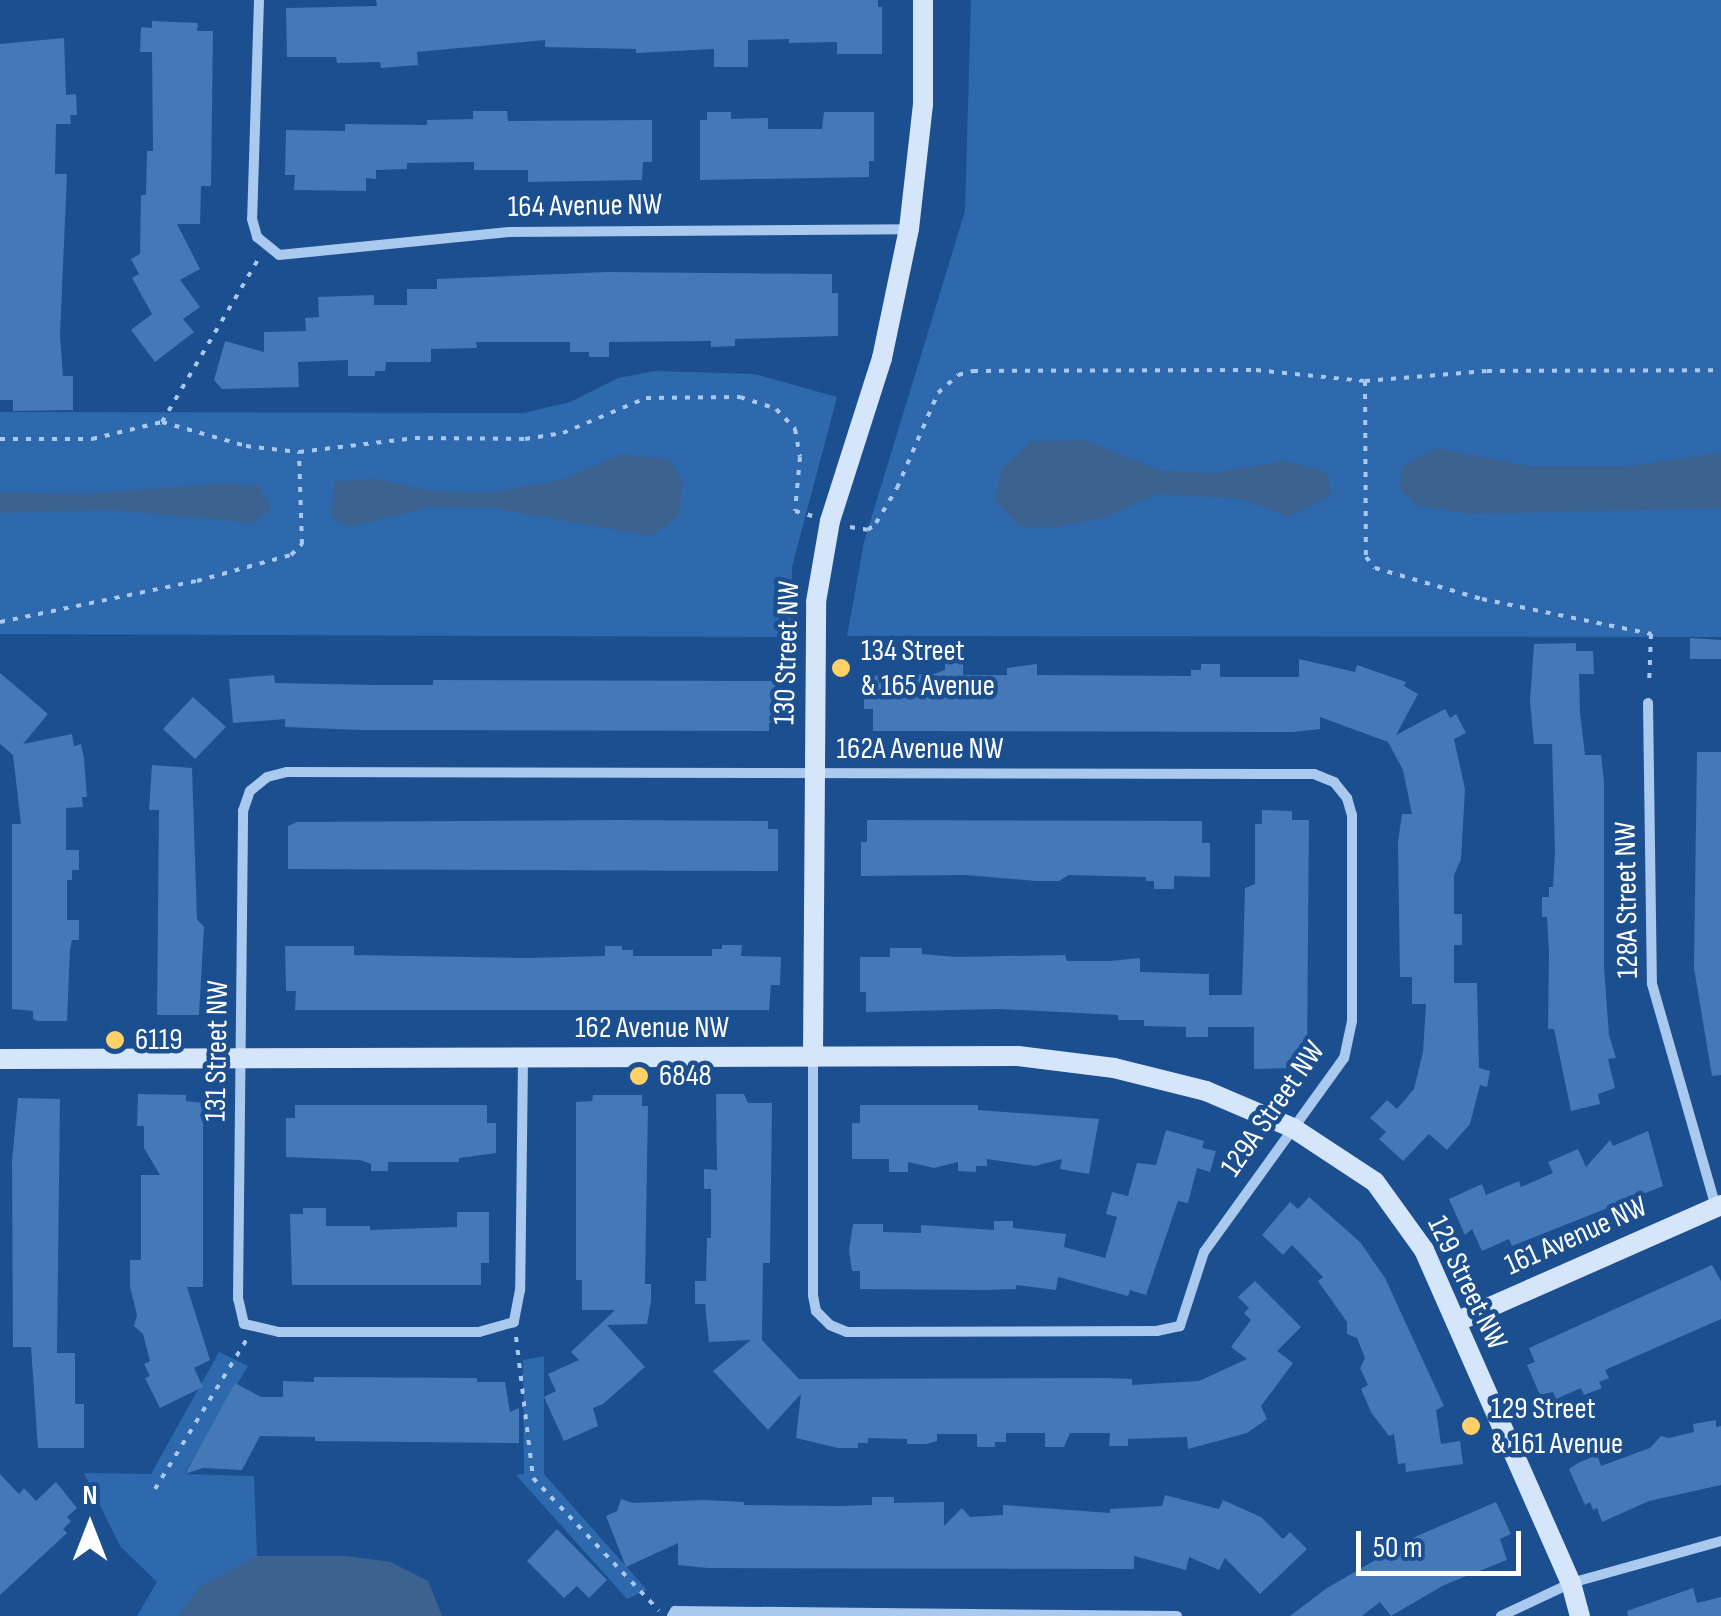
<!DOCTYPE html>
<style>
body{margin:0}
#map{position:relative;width:1721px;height:1616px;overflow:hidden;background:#1b4f8f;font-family:"Sofia Sans Condensed",sans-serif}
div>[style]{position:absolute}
.green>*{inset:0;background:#2e69ad}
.water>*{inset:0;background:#3c6290}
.building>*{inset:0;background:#4478b7}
.path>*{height:4px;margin-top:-2px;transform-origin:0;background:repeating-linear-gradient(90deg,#a9c9ee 0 5px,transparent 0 13px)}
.street>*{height:10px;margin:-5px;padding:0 5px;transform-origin:5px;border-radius:5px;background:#a9c9ee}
.secondary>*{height:20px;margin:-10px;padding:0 10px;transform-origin:10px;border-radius:10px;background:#d6e6fa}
.dots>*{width:28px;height:28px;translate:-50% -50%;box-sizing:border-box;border:5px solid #1b4f8f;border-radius:50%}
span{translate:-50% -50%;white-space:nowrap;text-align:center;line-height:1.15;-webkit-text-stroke:9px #1b4f8f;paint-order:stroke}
.street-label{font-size:30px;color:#fff}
.poi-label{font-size:30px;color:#fff}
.left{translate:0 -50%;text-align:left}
.north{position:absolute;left:40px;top:1476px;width:100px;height:100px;-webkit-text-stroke:8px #1b4f8f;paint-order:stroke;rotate:0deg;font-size:28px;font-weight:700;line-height:40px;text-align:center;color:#fff}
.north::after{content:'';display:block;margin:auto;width:35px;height:45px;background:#fff;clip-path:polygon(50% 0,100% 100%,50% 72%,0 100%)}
.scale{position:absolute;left:1356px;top:1531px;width:165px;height:45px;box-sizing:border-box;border:5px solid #fff;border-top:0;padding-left:12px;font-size:30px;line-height:35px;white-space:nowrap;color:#fff;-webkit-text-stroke:8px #1b4f8f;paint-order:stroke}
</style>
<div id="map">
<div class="green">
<div style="clip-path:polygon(971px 0,1721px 0,1721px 637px,847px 636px,864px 542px,965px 211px)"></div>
<div style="clip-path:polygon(655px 371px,755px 374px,837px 397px,792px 567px,793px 637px,0 634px,0 412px,524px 413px,570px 402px,618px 378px)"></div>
<div style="clip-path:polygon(219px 1352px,248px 1366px,184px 1474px,254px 1476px,257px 1556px,344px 1556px,390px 1562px,428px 1581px,442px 1616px,137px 1616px,157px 1582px,120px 1546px,84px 1473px,151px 1474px)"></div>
<div style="clip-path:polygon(544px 1356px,544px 1474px,647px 1590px,627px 1599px,516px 1475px,524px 1474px,523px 1360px)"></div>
</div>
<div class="water">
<div style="clip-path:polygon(1084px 440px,1160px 470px,1213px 473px,1286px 461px,1328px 473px,1331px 496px,1289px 516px,1241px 499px,1157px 494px,1106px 517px,1056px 527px,1021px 527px,995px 502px,1001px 469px,1032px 441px)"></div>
<div style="clip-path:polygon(1436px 448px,1529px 466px,1629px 466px,1721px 453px,1721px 508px,1471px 514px,1418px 506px,1399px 490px,1402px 467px)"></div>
<div style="clip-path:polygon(622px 454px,670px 459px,683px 481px,679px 516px,651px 536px,493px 508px,431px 507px,348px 527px,331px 517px,335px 481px,377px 479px,431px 491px,488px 493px,562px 480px)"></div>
<div style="clip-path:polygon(225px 483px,259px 486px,271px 509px,254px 523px,110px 510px,0 513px,0 492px,83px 494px)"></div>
<div style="clip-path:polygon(257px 1556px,344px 1556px,390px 1562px,428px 1581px,442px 1616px,178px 1616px,199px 1587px)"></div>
</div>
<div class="building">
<div style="clip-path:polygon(376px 0,878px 0,878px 7px,882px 7px,882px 54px,837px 54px,837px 42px,789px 43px,789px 39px,748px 40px,748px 67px,714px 67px,714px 49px,636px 53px,636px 49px,545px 47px,545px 40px,417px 52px,418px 65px,381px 68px,380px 62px,337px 63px,336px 57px,287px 57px,286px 8px,377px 6px)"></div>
<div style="clip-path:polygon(152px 21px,198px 23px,197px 31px,213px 31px,211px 186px,201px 186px,200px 224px,177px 224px,200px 269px,180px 280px,200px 307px,183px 319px,194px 332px,155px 362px,131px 330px,152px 314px,132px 278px,139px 274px,131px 259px,140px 254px,141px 195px,146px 195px,147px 151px,153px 151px,152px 52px,140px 52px,141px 27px,152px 28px)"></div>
<div style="clip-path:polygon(64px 38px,66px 95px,76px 94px,77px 115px,70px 115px,71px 124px,56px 124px,55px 174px,67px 174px,60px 336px,63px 376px,73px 376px,73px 410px,13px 411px,13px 400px,0 400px,0 44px)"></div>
<div style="clip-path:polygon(473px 111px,507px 111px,508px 121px,652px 120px,652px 162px,643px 162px,642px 180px,528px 182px,528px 170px,474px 170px,474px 162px,407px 163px,407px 169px,376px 170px,376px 179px,366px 178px,366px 191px,294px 190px,295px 175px,285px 175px,286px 130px,345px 131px,345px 124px,427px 125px,427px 120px,473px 119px)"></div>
<div style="clip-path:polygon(707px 112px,731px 112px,731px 119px,768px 118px,768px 129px,822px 129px,824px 112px,874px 112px,874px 161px,869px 161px,869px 177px,700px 180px,700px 120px,707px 120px)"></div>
<div style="clip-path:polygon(608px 272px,832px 274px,832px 293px,838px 293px,838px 336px,735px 339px,735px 346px,711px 347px,711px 341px,609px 342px,609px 357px,589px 357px,589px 352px,570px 352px,570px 342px,476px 342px,477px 348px,431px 349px,431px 362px,386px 362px,385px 371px,375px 371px,375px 376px,348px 376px,348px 360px,298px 362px,299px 387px,222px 389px,214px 380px,225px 341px,264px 352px,264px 332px,306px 331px,305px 318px,319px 317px,318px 297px,374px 295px,374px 305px,407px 305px,407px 289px,437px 289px,437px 279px)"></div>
<div style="clip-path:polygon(1690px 638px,1721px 640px,1721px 659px,1690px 659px)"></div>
<div style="clip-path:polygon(1576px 643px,1576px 651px,1593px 651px,1594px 674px,1579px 674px,1580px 713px,1585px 755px,1601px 755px,1604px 782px,1604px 967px,1609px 1035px,1616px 1058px,1608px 1059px,1615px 1088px,1598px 1094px,1600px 1104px,1571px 1111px,1554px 1029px,1548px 1029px,1549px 954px,1547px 917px,1542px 917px,1542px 897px,1549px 897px,1549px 887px,1553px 887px,1555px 852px,1552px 744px,1534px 744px,1530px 701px,1534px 644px)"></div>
<div style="clip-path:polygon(1299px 659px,1355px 672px,1357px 665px,1406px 682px,1404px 686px,1418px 694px,1396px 735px,1445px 709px,1450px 718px,1456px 714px,1466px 733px,1454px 739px,1465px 789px,1461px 859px,1454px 875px,1454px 914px,1462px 914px,1462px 945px,1454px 945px,1454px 983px,1477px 983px,1479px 1068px,1490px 1071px,1487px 1087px,1480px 1085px,1470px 1124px,1447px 1150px,1429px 1134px,1403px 1161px,1379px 1139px,1386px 1132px,1370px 1118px,1387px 1100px,1397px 1109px,1414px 1089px,1423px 1052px,1426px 1004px,1412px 1004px,1412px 977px,1400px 977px,1398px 842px,1402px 814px,1412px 814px,1403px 770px,1388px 742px,1320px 717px,1320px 729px,1293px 732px,894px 731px,873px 731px,873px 709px,864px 709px,864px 676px,934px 674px,945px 670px,945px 663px,963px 663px,963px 675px,1007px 675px,1007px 668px,1037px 664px,1037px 675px,1191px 676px,1191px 670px,1201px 670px,1201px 664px,1220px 664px,1220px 677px,1299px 677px)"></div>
<div style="clip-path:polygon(0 673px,48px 714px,23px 744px,72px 734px,74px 746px,81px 744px,84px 759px,87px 797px,82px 797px,83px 807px,66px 808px,66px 850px,79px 850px,79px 870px,72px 870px,72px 880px,67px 880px,67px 920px,79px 920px,79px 940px,72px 940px,70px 949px,67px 1021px,38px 1021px,33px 1019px,33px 1011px,12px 1009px,12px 824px,21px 824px,13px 755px,0 744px)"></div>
<div style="clip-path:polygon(274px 675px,275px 683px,377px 685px,433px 685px,433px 680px,780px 681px,780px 723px,769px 723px,769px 731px,362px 730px,285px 727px,285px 719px,233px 723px,229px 679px)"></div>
<div style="clip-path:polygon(193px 697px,226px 727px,195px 759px,163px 729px)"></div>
<div style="clip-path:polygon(1697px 752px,1721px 752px,1721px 1075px,1712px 1076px,1694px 968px)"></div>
<div style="clip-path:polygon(152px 765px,192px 768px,197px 919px,204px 927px,199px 1015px,157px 1015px,159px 810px,149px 810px)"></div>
<div style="clip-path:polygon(1262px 810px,1292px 811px,1292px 820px,1309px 820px,1307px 1056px,1296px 1056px,1296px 1068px,1254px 1069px,1254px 1027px,1208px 1027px,1208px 1037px,1186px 1037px,1186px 1027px,1144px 1026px,1144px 1020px,1118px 1020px,1118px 1015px,999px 1009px,866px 1012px,866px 992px,860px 992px,860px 957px,890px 957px,890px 948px,922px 948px,922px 954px,956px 957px,1065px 955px,1067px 961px,1110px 961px,1140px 958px,1140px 972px,1209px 974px,1209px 995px,1242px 995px,1245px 888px,1255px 884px,1255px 824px,1262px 824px)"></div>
<div style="clip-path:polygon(619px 820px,768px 821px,768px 829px,778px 829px,778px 871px,288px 869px,288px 826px,297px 822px)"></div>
<div style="clip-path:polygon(867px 820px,1202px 821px,1202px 843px,1210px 843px,1210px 877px,1174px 876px,1174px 889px,1154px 889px,1154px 881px,1146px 881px,1146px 877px,1069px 875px,1059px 881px,1036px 881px,965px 875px,861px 876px,861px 842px,867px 842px)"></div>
<div style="clip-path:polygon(722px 945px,742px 945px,741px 956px,781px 957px,780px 985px,771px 985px,769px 1010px,295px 1010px,296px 991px,286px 991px,285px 946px,354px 946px,354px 955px,528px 958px,605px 956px,605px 946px,622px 946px,622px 950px,633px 950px,633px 956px,712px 956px,712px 949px,722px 949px)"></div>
<div style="clip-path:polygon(138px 1094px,186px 1095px,186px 1101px,203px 1103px,203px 1287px,187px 1287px,210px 1360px,194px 1368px,203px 1387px,160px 1408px,145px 1378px,150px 1376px,144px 1364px,150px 1361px,143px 1334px,134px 1326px,137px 1315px,130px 1287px,130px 1260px,141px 1260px,141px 1175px,160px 1175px,144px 1148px,144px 1126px,137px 1126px)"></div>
<div style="clip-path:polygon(716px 1094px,744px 1094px,748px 1103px,772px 1103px,770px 1263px,763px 1263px,762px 1340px,799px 1379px,1106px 1378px,1132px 1379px,1132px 1385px,1199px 1381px,1247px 1359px,1231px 1347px,1251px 1320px,1244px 1313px,1249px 1308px,1238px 1297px,1255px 1281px,1301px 1327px,1277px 1351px,1293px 1363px,1261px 1406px,1267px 1419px,1247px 1433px,1188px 1449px,1187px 1437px,1128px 1439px,1128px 1446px,1109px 1446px,1110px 1433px,1070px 1433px,1064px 1447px,1045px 1447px,1045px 1433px,1006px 1433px,1006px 1442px,995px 1442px,995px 1447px,977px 1447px,977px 1434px,937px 1434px,937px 1441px,926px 1444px,907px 1444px,907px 1439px,868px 1438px,868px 1443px,858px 1443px,858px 1448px,838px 1448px,796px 1438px,801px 1394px,768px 1430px,713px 1371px,751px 1340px,709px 1342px,705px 1304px,695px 1304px,695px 1281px,706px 1281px,707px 1238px,711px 1238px,711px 1189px,704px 1189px,704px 1169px,717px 1170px)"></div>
<div style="clip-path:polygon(593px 1095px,642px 1095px,642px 1106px,648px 1106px,645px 1284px,651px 1284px,651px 1301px,647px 1324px,607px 1325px,645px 1367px,603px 1404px,593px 1408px,598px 1426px,564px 1441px,544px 1397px,556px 1391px,548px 1374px,579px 1360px,571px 1352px,615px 1310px,582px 1310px,582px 1280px,576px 1280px,576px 1102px,592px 1101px)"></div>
<div style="clip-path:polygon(18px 1098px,60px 1099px,57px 1353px,75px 1353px,75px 1404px,84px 1404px,84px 1448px,38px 1448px,31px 1347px,13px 1347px,12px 1161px)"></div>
<div style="clip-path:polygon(295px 1105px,487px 1105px,487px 1123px,496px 1123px,496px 1153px,459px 1158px,459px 1162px,388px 1162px,388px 1171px,371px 1171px,371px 1164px,360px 1160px,286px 1157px,286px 1118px,295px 1118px)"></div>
<div style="clip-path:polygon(860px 1105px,978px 1105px,978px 1110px,1099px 1119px,1089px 1174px,1060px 1169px,1062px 1159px,1035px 1166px,987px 1159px,987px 1166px,976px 1166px,976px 1172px,958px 1171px,958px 1162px,934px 1168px,908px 1162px,908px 1172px,889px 1172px,889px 1159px,852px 1159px,852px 1123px,860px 1123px)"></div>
<div style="clip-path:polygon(1166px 1130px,1204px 1141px,1202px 1148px,1216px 1151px,1210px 1172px,1197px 1168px,1188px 1203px,1178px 1201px,1146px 1295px,1130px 1290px,1128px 1296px,1058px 1277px,1056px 1290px,1016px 1285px,1016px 1289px,986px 1290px,860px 1289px,860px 1271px,852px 1271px,849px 1250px,853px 1224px,883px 1224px,883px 1232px,921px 1233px,921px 1225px,994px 1230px,994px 1221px,1013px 1221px,1013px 1228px,1066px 1234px,1064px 1247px,1105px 1258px,1117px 1217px,1106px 1214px,1112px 1192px,1128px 1196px,1137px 1163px,1156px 1165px)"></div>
<div style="clip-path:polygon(1648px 1131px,1663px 1186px,1512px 1246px,1509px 1239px,1482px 1251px,1472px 1229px,1465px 1235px,1449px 1199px,1482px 1184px,1486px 1195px,1519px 1181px,1521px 1187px,1553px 1173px,1548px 1162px,1578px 1149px,1586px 1167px,1610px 1140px,1613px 1146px)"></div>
<div style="clip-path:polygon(1309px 1197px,1360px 1242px,1385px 1278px,1444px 1406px,1436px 1410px,1441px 1444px,1460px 1441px,1463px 1464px,1406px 1472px,1405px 1463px,1398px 1464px,1394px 1434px,1389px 1436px,1371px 1412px,1361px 1389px,1368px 1385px,1360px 1368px,1365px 1358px,1357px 1338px,1347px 1334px,1347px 1322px,1318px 1281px,1323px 1277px,1292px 1245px,1283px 1255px,1262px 1235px,1290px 1202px,1298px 1209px)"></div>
<div style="clip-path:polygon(303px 1208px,326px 1208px,326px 1226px,370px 1226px,370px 1230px,457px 1227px,457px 1212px,489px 1212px,489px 1263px,481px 1263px,481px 1285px,292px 1285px,290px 1214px,303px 1214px)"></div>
<div style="clip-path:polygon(1712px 1265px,1721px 1281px,1721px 1319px,1605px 1370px,1609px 1378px,1599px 1382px,1602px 1388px,1584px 1395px,1581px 1388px,1556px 1399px,1553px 1392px,1540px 1395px,1527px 1365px,1535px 1362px,1529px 1348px)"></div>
<div style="clip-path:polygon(314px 1377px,477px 1378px,477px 1382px,505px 1382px,510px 1412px,519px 1408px,519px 1443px,315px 1441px,315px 1437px,260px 1436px,242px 1470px,203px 1468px,185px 1474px,235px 1383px,261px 1397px,283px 1397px,283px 1381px,314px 1382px)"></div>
<div style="clip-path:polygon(1716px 1420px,1716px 1427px,1721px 1426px,1721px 1485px,1649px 1501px,1602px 1522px,1597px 1508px,1593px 1510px,1590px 1502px,1585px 1505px,1569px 1469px,1578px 1463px,1597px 1455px,1601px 1466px,1650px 1448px,1661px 1436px,1669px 1438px,1694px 1432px,1693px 1424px)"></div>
<div style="clip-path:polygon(0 1474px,19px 1494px,24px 1488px,36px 1501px,56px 1482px,77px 1508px,67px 1517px,71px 1521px,63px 1529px,67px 1533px,0 1595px)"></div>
<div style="clip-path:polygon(1165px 1495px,1219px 1509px,1223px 1500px,1261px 1517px,1283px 1539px,1290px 1532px,1307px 1549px,1260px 1594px,1225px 1558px,1219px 1570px,1189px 1557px,1186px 1570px,1134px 1556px,1134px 1569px,708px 1568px,678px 1565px,678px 1543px,626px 1567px,606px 1516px,617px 1511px,621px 1499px,633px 1503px,703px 1500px,744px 1502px,744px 1505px,841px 1506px,872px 1505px,872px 1497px,894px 1497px,894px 1503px,944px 1502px,944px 1526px,962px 1508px,970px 1517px,1003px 1515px,1003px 1505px,1110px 1513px,1110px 1509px,1162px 1506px)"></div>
<div style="clip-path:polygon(1496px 1502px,1511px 1534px,1500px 1539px,1507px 1560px,1444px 1585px,1391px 1616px,1380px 1602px,1362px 1616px,1290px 1616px,1327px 1588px,1417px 1536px)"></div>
<div style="clip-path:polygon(557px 1529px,607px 1580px,589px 1598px,577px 1586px,564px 1598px,527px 1561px)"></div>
<div style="clip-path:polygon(1693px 1588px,1697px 1603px,1721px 1597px,1721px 1616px,1628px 1616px,1627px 1611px)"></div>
</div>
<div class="path">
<div style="left:1365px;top:381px;width:176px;rotate:89.7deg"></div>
<div style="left:1366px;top:557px;width:14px;rotate:51deg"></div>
<div style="left:1375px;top:568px;width:111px;rotate:16.2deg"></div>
<div style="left:1482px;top:599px;width:173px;rotate:11.7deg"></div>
<div style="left:1651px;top:634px;width:52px;rotate:92.2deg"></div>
<div style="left:162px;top:422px;width:191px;rotate:-59.4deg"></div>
<div style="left:0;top:439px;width:92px"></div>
<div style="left:92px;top:439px;width:72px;rotate:-13.7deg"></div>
<div style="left:162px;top:422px;width:87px;rotate:15.9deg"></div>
<div style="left:246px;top:446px;width:53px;rotate:6.5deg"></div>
<div style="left:299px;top:452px;width:117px;rotate:-6.9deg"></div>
<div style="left:415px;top:438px;width:110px;rotate:0.5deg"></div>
<div style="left:525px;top:439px;width:38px;rotate:-9deg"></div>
<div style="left:563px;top:433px;width:90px;rotate:-22.9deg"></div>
<div style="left:646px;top:398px;width:94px;rotate:-0.6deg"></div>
<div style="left:740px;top:397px;width:38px;rotate:18deg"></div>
<div style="left:776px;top:409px;width:28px;rotate:46deg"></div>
<div style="left:795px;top:429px;width:28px;rotate:80deg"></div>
<div style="left:800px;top:457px;width:54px;rotate:95.3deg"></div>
<div style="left:795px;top:511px;width:18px;rotate:16deg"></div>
<div style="left:850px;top:527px;width:18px;rotate:9deg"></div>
<div style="left:868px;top:530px;width:11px;rotate:-41deg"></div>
<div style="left:876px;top:523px;width:41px;rotate:-59deg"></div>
<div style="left:897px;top:488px;width:103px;rotate:-66.7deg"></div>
<div style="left:938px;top:393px;width:27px;rotate:-42deg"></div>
<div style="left:958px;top:375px;width:16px;rotate:-15deg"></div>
<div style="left:973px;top:371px;width:283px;rotate:-0.2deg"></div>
<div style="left:1256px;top:370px;width:110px;rotate:5.8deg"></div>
<div style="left:1365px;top:381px;width:122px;rotate:-4.7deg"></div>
<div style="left:1487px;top:371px;width:234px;rotate:-0.2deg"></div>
<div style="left:0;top:622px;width:201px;rotate:-11.8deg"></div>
<div style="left:197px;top:581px;width:98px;rotate:-15.5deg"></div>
<div style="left:291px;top:555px;width:16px;rotate:-45deg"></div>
<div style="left:302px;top:544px;width:92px;rotate:-91.9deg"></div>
<div style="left:516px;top:1337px;width:142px;rotate:83.1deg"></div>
<div style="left:533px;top:1478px;width:183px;rotate:46.5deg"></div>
<div style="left:155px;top:1489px;width:176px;rotate:-58.5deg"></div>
</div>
<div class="street">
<div style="left:259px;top:0;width:219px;rotate:91.8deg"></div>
<div style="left:252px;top:219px;width:19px;rotate:74deg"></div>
<div style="left:257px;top:237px;width:28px;rotate:39deg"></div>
<div style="left:279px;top:255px;width:231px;rotate:-5.7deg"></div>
<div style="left:509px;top:232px;width:399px;rotate:-0.4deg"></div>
<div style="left:1648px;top:703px;width:281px;rotate:89.2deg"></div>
<div style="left:1652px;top:984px;width:232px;rotate:74deg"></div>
<div style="left:523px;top:1059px;width:231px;rotate:90.7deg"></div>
<div style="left:520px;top:1290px;width:33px;rotate:101deg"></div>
<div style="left:514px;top:1322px;width:36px;rotate:164deg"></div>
<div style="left:479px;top:1332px;width:200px;rotate:180deg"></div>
<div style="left:279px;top:1332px;width:36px;rotate:-167deg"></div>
<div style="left:244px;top:1324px;width:26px;rotate:-103deg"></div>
<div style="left:238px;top:1299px;width:488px;rotate:-89.4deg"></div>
<div style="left:243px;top:811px;width:21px;rotate:-71deg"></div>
<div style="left:250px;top:791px;width:22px;rotate:-39deg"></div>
<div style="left:267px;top:777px;width:21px;rotate:-14deg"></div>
<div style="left:287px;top:772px;width:1027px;rotate:0.11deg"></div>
<div style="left:1314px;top:774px;width:22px;rotate:22deg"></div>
<div style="left:1334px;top:782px;width:21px;rotate:51deg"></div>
<div style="left:1347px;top:798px;width:18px;rotate:74deg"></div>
<div style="left:1352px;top:815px;width:206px;rotate:90deg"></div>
<div style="left:1352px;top:1021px;width:38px;rotate:102deg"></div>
<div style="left:1344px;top:1058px;width:239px;rotate:125.8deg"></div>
<div style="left:1204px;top:1252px;width:78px;rotate:108deg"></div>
<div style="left:1180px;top:1326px;width:24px;rotate:168deg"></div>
<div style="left:1157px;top:1331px;width:310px;rotate:179.8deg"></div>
<div style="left:847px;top:1332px;width:18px;rotate:-158deg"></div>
<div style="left:830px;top:1325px;width:20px;rotate:-135deg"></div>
<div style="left:816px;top:1311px;width:16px;rotate:-101deg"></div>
<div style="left:813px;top:1295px;width:238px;rotate:-90deg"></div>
<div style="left:672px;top:1616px;width:6px;rotate:-59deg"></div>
<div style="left:675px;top:1611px;width:502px;rotate:0.57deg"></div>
<div style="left:1501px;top:1616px;width:77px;rotate:-25.2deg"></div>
<div style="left:1571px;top:1583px;width:156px;rotate:-15.6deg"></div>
</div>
<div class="secondary">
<div style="left:813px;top:1057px;width:455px;rotate:-89.6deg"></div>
<div style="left:816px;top:602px;width:82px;rotate:-80.2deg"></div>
<div style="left:830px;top:521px;width:171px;rotate:-72.3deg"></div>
<div style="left:882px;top:358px;width:132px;rotate:-78.2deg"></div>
<div style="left:909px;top:229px;width:126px;rotate:-83.6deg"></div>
<div style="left:923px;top:104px;width:104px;rotate:-90deg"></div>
<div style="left:0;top:1059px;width:1018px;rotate:-0.17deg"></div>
<div style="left:1018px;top:1056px;width:97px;rotate:7.1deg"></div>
<div style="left:1114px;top:1068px;width:95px;rotate:14deg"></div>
<div style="left:1206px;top:1091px;width:95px;rotate:23deg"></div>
<div style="left:1293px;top:1128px;width:98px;rotate:33.4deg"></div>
<div style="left:1375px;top:1182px;width:84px;rotate:54.2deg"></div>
<div style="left:1424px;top:1250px;width:364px;rotate:66.2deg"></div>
<div style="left:1571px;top:1583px;width:34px;rotate:75deg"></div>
<div style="left:1456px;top:1322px;width:290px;rotate:-23.8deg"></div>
</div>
<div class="dots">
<div style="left:841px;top:668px;background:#ffd166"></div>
<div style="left:115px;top:1040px;background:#ffd166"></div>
<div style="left:639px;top:1076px;background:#ffd166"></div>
<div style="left:1471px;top:1426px;background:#ffd166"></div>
</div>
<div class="street-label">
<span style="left:585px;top:206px;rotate:-1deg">164 Avenue NW</span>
<span style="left:787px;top:653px;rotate:-88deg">130 Street NW</span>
<span style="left:920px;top:749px">162A Avenue NW</span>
<span style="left:1627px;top:900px;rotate:-91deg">128A Street NW</span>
<span style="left:652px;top:1028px">162 Avenue NW</span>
<span style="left:217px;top:1051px;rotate:-89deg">131 Street NW</span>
<span style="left:1273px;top:1109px;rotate:-55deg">129A Street NW</span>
<span style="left:1576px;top:1236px;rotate:-24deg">161 Avenue NW</span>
<span style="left:1467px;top:1283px;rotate:64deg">129 Street NW</span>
</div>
<div class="poi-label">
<span class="left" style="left:861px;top:668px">134 Street<br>&amp; 165 Avenue</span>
<span class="left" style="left:135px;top:1040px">6119</span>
<span class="left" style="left:659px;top:1076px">6848</span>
<span class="left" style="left:1491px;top:1426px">129 Street<br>&amp; 161 Avenue</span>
</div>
<div class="north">N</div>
<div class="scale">50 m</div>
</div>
